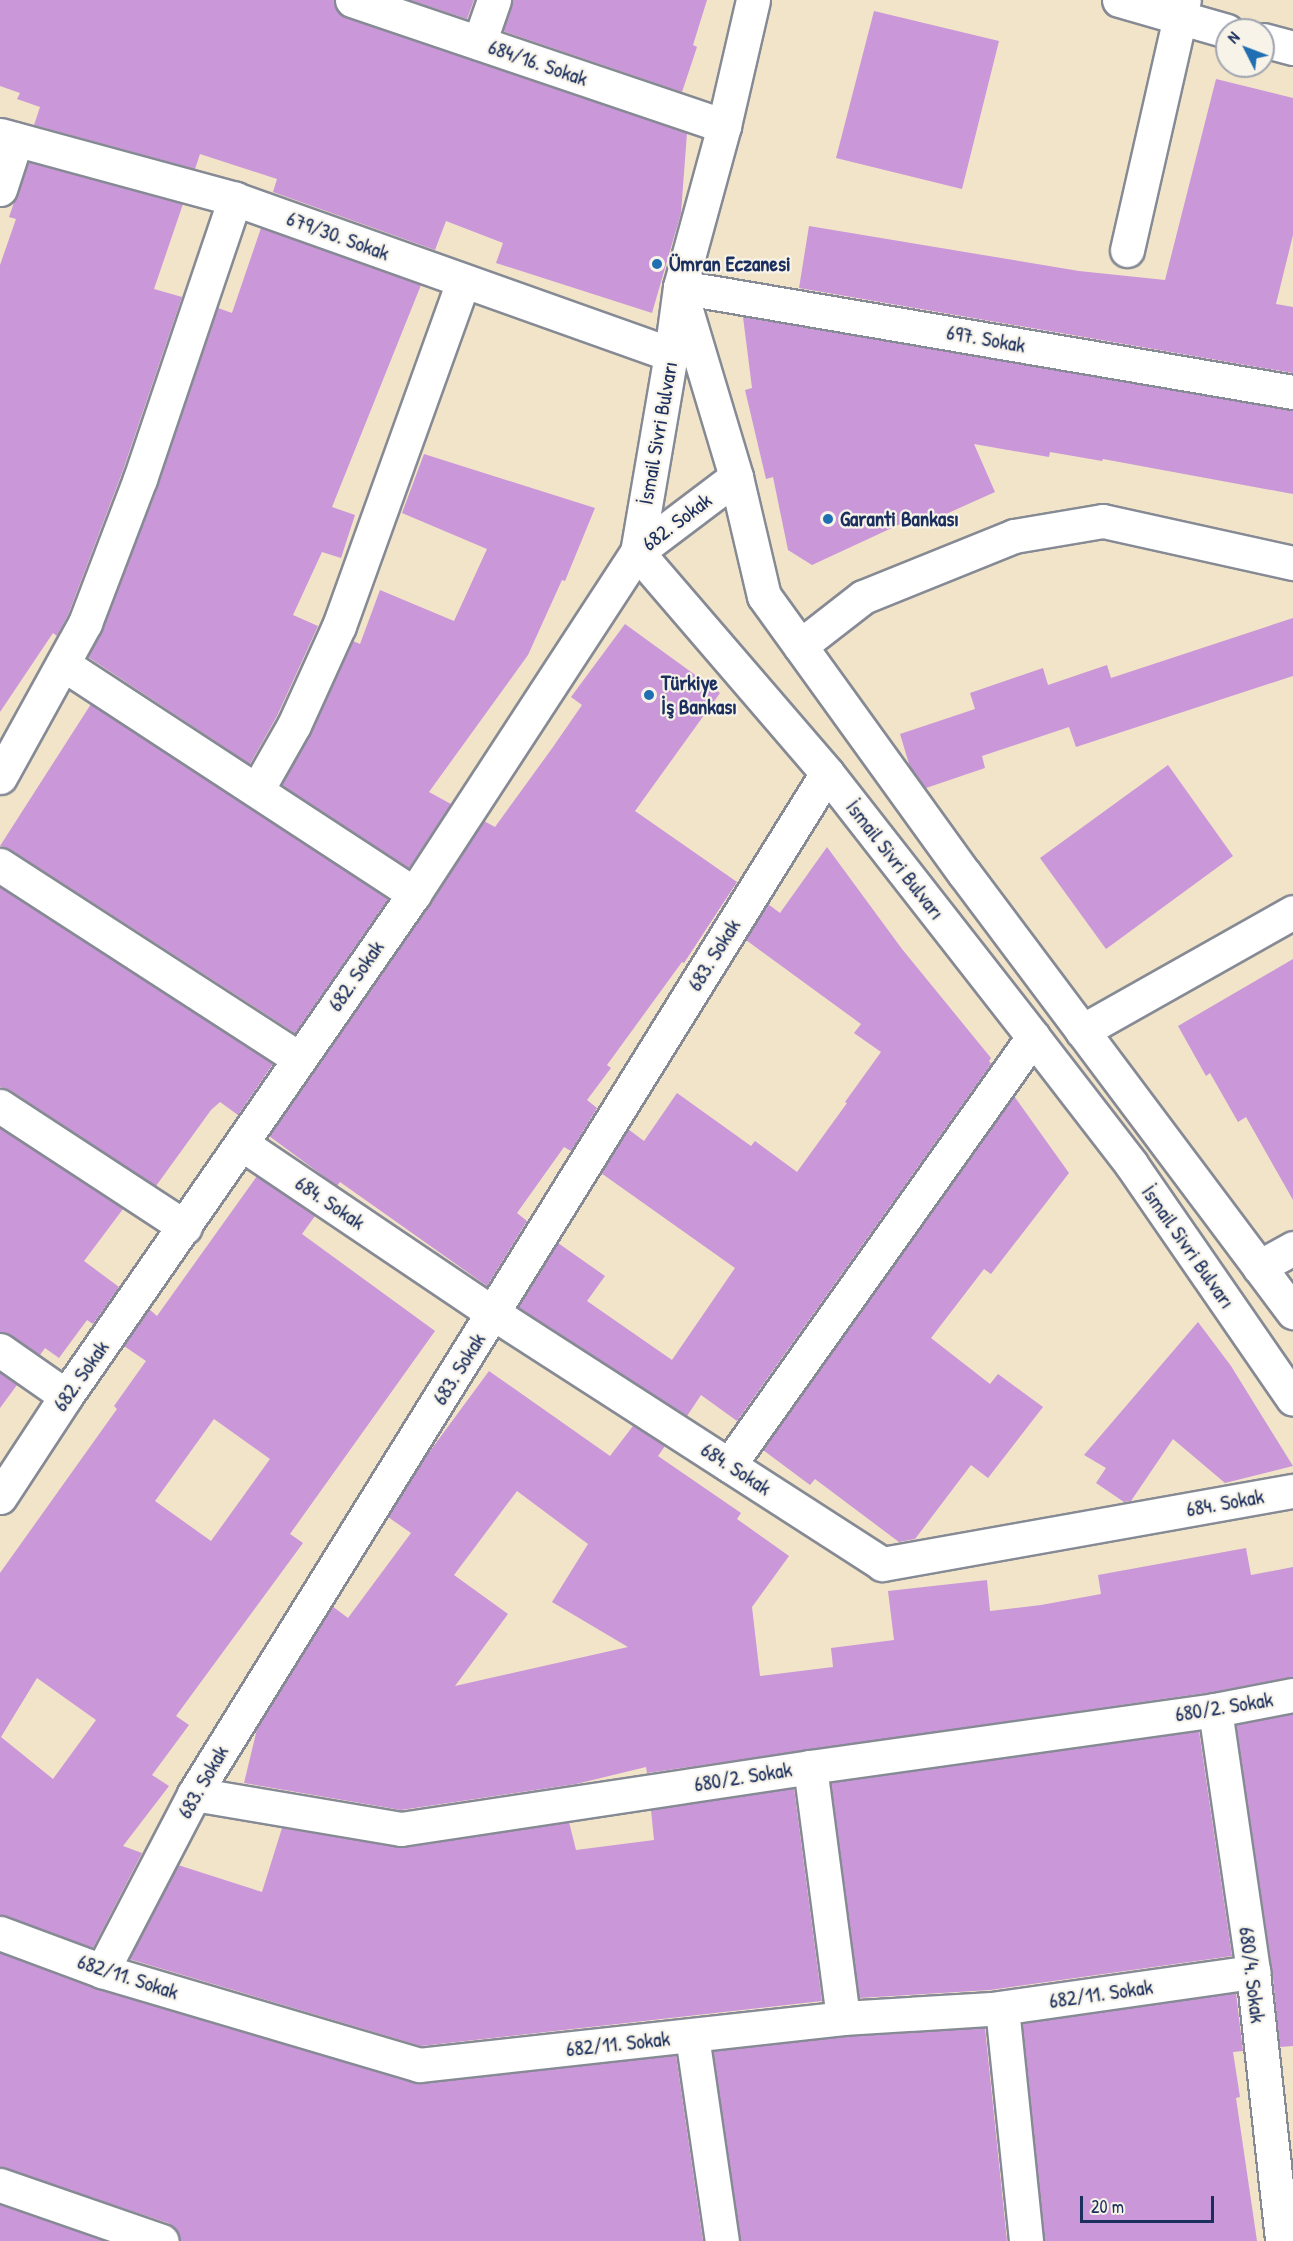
<!DOCTYPE html>
<meta charset="utf-8">
<style>
body{margin:0}
#map{position:relative;width:1293px;height:2241px;overflow:hidden;background:#f1e4c9;font-family:"Patrick Hand",sans-serif}
div>[style]{position:absolute}
.building>*{inset:0;background:#ca97d9}
.roads{filter:drop-shadow(2px 0 #868a94) drop-shadow(-2px 0 #868a94) drop-shadow(0 2px #868a94) drop-shadow(0 -2px #868a94)}
.minor>*{height:33px;margin:-16.5px;padding:0 16.5px;transform-origin:16.5px;border-radius:16.5px;background:#fff}
.major>*{height:33px;margin:-16.5px;padding:0 16.5px;transform-origin:16.5px;border-radius:16.5px;background:#fff}
.dots>*{width:16px;height:16px;translate:-50% -50%;box-sizing:border-box;border:3px solid #f7f3e8;border-radius:50%}
span{translate:-50% -50%;white-space:nowrap;text-align:center;line-height:1.15;-webkit-text-stroke:4.5px #f7f3e8;paint-order:stroke}
.street-label{font-size:21px;color:#1b2f5e}
.poi-label{font-size:21px;color:#1b2f5e;font-weight:700}
.left{translate:0 -50%;text-align:left}
.north{position:absolute;left:1215px;top:18px;width:60px;height:60px;box-sizing:border-box;background:#f7f3e8;border:2px solid #9fa5b1;border-radius:50%;rotate:312deg;font-size:16px;font-weight:700;line-height:24px;text-align:center;color:#1b2f5e}
.north::after{content:'';display:block;margin:auto;width:21px;height:27px;background:#1f6fb2;clip-path:polygon(50% 0,100% 100%,50% 72%,0 100%)}
.scale{position:absolute;left:1080px;top:2196px;width:134px;height:27px;box-sizing:border-box;border:3px solid #1b2f5e;border-top:0;padding-left:8px;font-size:18px;line-height:21px;white-space:nowrap;color:#1b2f5e;-webkit-text-stroke:4px #f7f3e8;paint-order:stroke}
</style>
<div id="map">
<div class="building">
<div style="clip-path:polygon(0 0,334px 0,338px 12px,346px 18px,687px 133px,681px 213px,652px 313px,496px 263px,503px 243px,446px 221px,435px 250px,273px 192px,277px 179px,200px 154px,195px 169px,34px 125px,40px 107px,17px 99px,20px 93px,0 86px)"></div>
<div style="clip-path:polygon(410px 0,474px 0,467px 19px)"></div>
<div style="clip-path:polygon(512px 0,707px 0,693px 45px,697px 47px,682px 92px,503px 31px)"></div>
<div style="clip-path:polygon(874px 11px,999px 41px,962px 189px,836px 158px)"></div>
<div style="clip-path:polygon(1216px 79px,1293px 98px,1293px 235px,1276px 304px,1293px 307px,1293px 373px,799px 288px,809px 226px,1079px 271px,1165px 280px)"></div>
<div style="clip-path:polygon(28px 162px,183px 204px,154px 289px,182px 297px,122px 473px,68px 615px,57px 636px,53px 633px,0 712px,0 265px,16px 219px,9px 217px)"></div>
<div style="clip-path:polygon(261px 228px,421px 285px,332px 507px,355px 515px,341px 558px,322px 552px,293px 615px,318px 626px,277px 716px,250px 764px,88px 657px,102px 630px,158px 486px,218px 308px,232px 313px)"></div>
<div style="clip-path:polygon(743px 317px,1293px 410px,1293px 494px,1103px 459px,1102px 461px,1050px 452px,1049px 457px,974px 444px,995px 492px,926px 523px,922px 514px,812px 565px,788px 550px,773px 477px,766px 479px,745px 390px,752px 388px)"></div>
<div style="clip-path:polygon(424px 454px,595px 508px,565px 581px,562px 580px,528px 655px,429px 792px,451px 804px,409px 868px,282px 785px,311px 733px,353px 641px,360px 644px,380px 590px,454px 621px,487px 549px,402px 513px)"></div>
<div style="clip-path:polygon(1293px 618px,1293px 676px,1076px 747px,1069px 727px,982px 756px,985px 768px,926px 788px,910px 767px,900px 734px,975px 709px,970px 693px,1043px 668px,1048px 685px,1107px 665px,1111px 678px)"></div>
<div style="clip-path:polygon(625px 624px,720px 693px,635px 811px,737px 882px,684px 963px,682px 962px,607px 1065px,611px 1068px,587px 1100px,597px 1108px,571px 1151px,564px 1147px,517px 1213px,527px 1221px,487px 1286px,340px 1182px,337px 1186px,269px 1136px,484px 821px,495px 827px,553px 747px,582px 705px,571px 697px)"></div>
<div style="clip-path:polygon(91px 704px,388px 899px,295px 1033px,10px 849px,0 846px)"></div>
<div style="clip-path:polygon(1168px 765px,1233px 856px,1106px 949px,1040px 858px)"></div>
<div style="clip-path:polygon(827px 847px,902px 949px,991px 1058px,989px 1061px,991px 1064px,737px 1421px,701px 1395px,687px 1416px,518px 1307px,558px 1243px,605px 1276px,587px 1301px,672px 1360px,735px 1268px,601px 1173px,628px 1129px,644px 1141px,677px 1093px,751px 1146px,755px 1141px,797px 1172px,847px 1103px,845px 1102px,881px 1052px,854px 1033px,861px 1024px,746px 940px,768px 904px,780px 913px)"></div>
<div style="clip-path:polygon(0 887px,273px 1064px,238px 1115px,220px 1102px,211px 1110px,156px 1186px,10px 1090px,0 1087px)"></div>
<div style="clip-path:polygon(1293px 959px,1293px 1200px,1246px 1117px,1238px 1122px,1210px 1073px,1206px 1076px,1178px 1026px)"></div>
<div style="clip-path:polygon(1014px 1096px,1069px 1173px,991px 1274px,984px 1269px,931px 1338px,990px 1384px,998px 1374px,1043px 1407px,988px 1478px,971px 1465px,915px 1539px,899px 1542px,815px 1479px,810px 1485px,763px 1450px)"></div>
<div style="clip-path:polygon(0 1128px,123px 1209px,84px 1261px,119px 1287px,93px 1324px,87px 1320px,59px 1358px,45px 1348px,40px 1355px,11px 1335px,0 1332px)"></div>
<div style="clip-path:polygon(evenodd,257px 1176px,315px 1216px,302px 1234px,435px 1331px,290px 1534px,303px 1543px,176px 1716px,189px 1725px,152px 1775px,169px 1786px,123px 1846px,142px 1853px,93px 1948px,0 1915px,0 1573px,117px 1409px,114px 1406px,146px 1361px,124px 1346px,149px 1309px,157px 1316px,257px 1176px,214px 1419px,270px 1459px,211px 1541px,155px 1501px,214px 1419px,257px 1176px,37px 1678px,96px 1720px,53px 1779px,1px 1737px,37px 1678px)"></div>
<div style="clip-path:polygon(1198px 1322px,1231px 1366px,1293px 1466px,1225px 1483px,1173px 1439px,1131px 1501px,1124px 1502px,1096px 1483px,1106px 1468px,1084px 1455px)"></div>
<div style="clip-path:polygon(evenodd,489px 1371px,610px 1456px,633px 1426px,665px 1446px,658px 1456px,741px 1513px,737px 1519px,789px 1556px,752px 1607px,760px 1676px,833px 1667px,831px 1648px,894px 1640px,888px 1591px,987px 1580px,990px 1611px,1041px 1605px,1101px 1594px,1098px 1575px,1246px 1548px,1251px 1575px,1293px 1567px,1293px 1677px,1212px 1692px,647px 1773px,646px 1767px,576px 1784px,401px 1810px,244px 1783px,257px 1729px,332px 1606px,348px 1618px,411px 1533px,388px 1517px,419px 1466px,489px 1371px,517px 1491px,588px 1544px,552px 1602px,628px 1647px,455px 1686px,508px 1614px,454px 1575px,517px 1491px)"></div>
<div style="clip-path:polygon(0 1373px,17px 1385px,0 1408px)"></div>
<div style="clip-path:polygon(1293px 1714px,1293px 2046px,1280px 2047px,1272px 1969px,1236px 1725px)"></div>
<div style="clip-path:polygon(1199px 1731px,1232px 1956px,990px 1990px,859px 1998px,831px 1783px)"></div>
<div style="clip-path:polygon(794px 1788px,822px 2001px,421px 2046px,129px 1959px,178px 1865px,262px 1892px,282px 1828px,403px 1848px,569px 1822px,576px 1850px,654px 1840px,651px 1810px)"></div>
<div style="clip-path:polygon(0 1953px,97px 1989px,414px 2083px,676px 2055px,703px 2241px,180px 2241px,176px 2229px,168px 2223px,0 2167px)"></div>
<div style="clip-path:polygon(1236px 1993px,1243px 2051px,1233px 2052px,1240px 2097px,1236px 2098px,1257px 2241px,1044px 2241px,1022px 2024px)"></div>
<div style="clip-path:polygon(985px 2028px,1007px 2241px,740px 2241px,713px 2051px,845px 2037px)"></div>
<div style="clip-path:polygon(0 2205px,105px 2241px,0 2241px)"></div>
</div>
<div class="roads">
<div class="minor">
<div style="left:352px;top:0;width:393px;rotate:18.7deg"></div>
<div style="left:1119px;top:0;width:112px;rotate:16deg"></div>
<div style="left:1263px;top:40px;width:31px;rotate:15deg"></div>
<div style="left:479px;top:43px;width:46px;rotate:-70.8deg"></div>
<div style="left:0;top:135px;width:244px;rotate:15.2deg"></div>
<div style="left:235px;top:199px;width:463px;rotate:19.6deg"></div>
<div style="left:0;top:189px;width:52px;rotate:-71.9deg"></div>
<div style="left:1127px;top:250px;width:256px;rotate:-77.2deg"></div>
<div style="left:680px;top:287px;width:622px;rotate:9.72deg"></div>
<div style="left:800px;top:646px;width:80px;rotate:-37.9deg"></div>
<div style="left:863px;top:597px;width:163px;rotate:-22deg"></div>
<div style="left:1014px;top:536px;width:90px;rotate:-9.6deg"></div>
<div style="left:1103px;top:521px;width:195px;rotate:12.5deg"></div>
<div style="left:63px;top:664px;width:420px;rotate:33.2deg"></div>
<div style="left:0;top:777px;width:176px;rotate:-61.1deg"></div>
<div style="left:85px;top:623px;width:154px;rotate:-69.1deg"></div>
<div style="left:140px;top:479px;width:296px;rotate:-71.3deg"></div>
<div style="left:257px;top:790px;width:75px;rotate:-60.4deg"></div>
<div style="left:294px;top:725px;width:109px;rotate:-65.6deg"></div>
<div style="left:339px;top:626px;width:366px;rotate:-70.2deg"></div>
<div style="left:0;top:865px;width:355px;rotate:32.9deg"></div>
<div style="left:1082px;top:1031px;width:242px;rotate:-29.4deg"></div>
<div style="left:0;top:1106px;width:221px;rotate:33.2deg"></div>
<div style="left:242px;top:1144px;width:303px;rotate:34deg"></div>
<div style="left:493px;top:1313px;width:463px;rotate:32.8deg"></div>
<div style="left:882px;top:1564px;width:417px;rotate:-10.1deg"></div>
<div style="left:1259px;top:1267px;width:39px;rotate:-29deg"></div>
<div style="left:0;top:1350px;width:80px;rotate:34.9deg"></div>
<div style="left:729px;top:1465px;width:525px;rotate:-54.61deg"></div>
<div style="left:0;top:1497px;width:121px;rotate:-56.8deg"></div>
<div style="left:66px;top:1396px;width:611px;rotate:-55.27deg"></div>
<div style="left:414px;top:894px;width:408px;rotate:-56.9deg"></div>
<div style="left:637px;top:552px;width:124px;rotate:-37.1deg"></div>
<div style="left:1215px;top:1710px;width:265px;rotate:81.7deg"></div>
<div style="left:1253px;top:1972px;width:271px;rotate:83.8deg"></div>
<div style="left:810px;top:1767px;width:253px;rotate:82.5deg"></div>
<div style="left:194px;top:1794px;width:210px;rotate:9.6deg"></div>
<div style="left:401px;top:1829px;width:414px;rotate:-8.6deg"></div>
<div style="left:810px;top:1767px;width:409px;rotate:-8deg"></div>
<div style="left:1215px;top:1710px;width:79px;rotate:-10.9deg"></div>
<div style="left:0;top:1933px;width:109px;rotate:20.4deg"></div>
<div style="left:102px;top:1971px;width:331px;rotate:16.5deg"></div>
<div style="left:419px;top:2065px;width:427px;rotate:-6.3deg"></div>
<div style="left:843px;top:2018px;width:149px;rotate:-3.5deg"></div>
<div style="left:992px;top:2009px;width:264px;rotate:-8.1deg"></div>
<div style="left:102px;top:1971px;width:199px;rotate:-62.5deg"></div>
<div style="left:194px;top:1794px;width:1201px;rotate:-58.2deg"></div>
<div style="left:1002px;top:2008px;width:234px;rotate:84.1deg"></div>
<div style="left:692px;top:2036px;width:207px;rotate:81.7deg"></div>
<div style="left:0;top:2185px;width:171px;rotate:19.1deg"></div>
</div>
<div class="major">
<div style="left:753px;top:0;width:129px;rotate:103deg"></div>
<div style="left:724px;top:126px;width:167px;rotate:105.3deg"></div>
<div style="left:680px;top:287px;width:68px;rotate:97.7deg"></div>
<div style="left:671px;top:354px;width:201px;rotate:99.7deg"></div>
<div style="left:637px;top:552px;width:291px;rotate:49.3deg"></div>
<div style="left:827px;top:773px;width:335px;rotate:52deg"></div>
<div style="left:1033px;top:1037px;width:160px;rotate:52.3deg"></div>
<div style="left:1131px;top:1164px;width:285px;rotate:55.4deg"></div>
<div style="left:683px;top:300px;width:185px;rotate:73.3deg"></div>
<div style="left:736px;top:477px;width:122px;rotate:76.8deg"></div>
<div style="left:764px;top:596px;width:342px;rotate:54.2deg"></div>
<div style="left:964px;top:873px;width:549px;rotate:53.15deg"></div>
</div>
</div>
<div class="dots">
<div style="left:657px;top:264px;background:#1f6fb2"></div>
<div style="left:828px;top:519px;background:#1f6fb2"></div>
<div style="left:649px;top:695px;background:#1f6fb2"></div>
</div>
<div class="street-label">
<span style="left:538px;top:63px;rotate:19deg">684/16. Sokak</span>
<span style="left:338px;top:236px;rotate:20deg">679/30. Sokak</span>
<span style="left:986px;top:339px;rotate:10deg">697. Sokak</span>
<span style="left:658px;top:433px;rotate:-80deg">İsmail Sivri Bulvarı</span>
<span style="left:677px;top:522px;rotate:-37deg">682. Sokak</span>
<span style="left:895px;top:860px;rotate:52deg">İsmail Sivri Bulvarı</span>
<span style="left:714px;top:955px;rotate:-58deg">683. Sokak</span>
<span style="left:356px;top:976px;rotate:-55deg">682. Sokak</span>
<span style="left:330px;top:1203px;rotate:34deg">684. Sokak</span>
<span style="left:1188px;top:1247px;rotate:55deg">İsmail Sivri Bulvarı</span>
<span style="left:459px;top:1369px;rotate:-58deg">683. Sokak</span>
<span style="left:81px;top:1376px;rotate:-55deg">682. Sokak</span>
<span style="left:736px;top:1469px;rotate:33deg">684. Sokak</span>
<span style="left:1225px;top:1503px;rotate:-10deg">684. Sokak</span>
<span style="left:1224px;top:1707px;rotate:-9deg">680/2. Sokak</span>
<span style="left:743px;top:1777px;rotate:-9deg">680/2. Sokak</span>
<span style="left:203px;top:1782px;rotate:-60deg">683. Sokak</span>
<span style="left:1252px;top:1975px;rotate:83deg">680/4. Sokak</span>
<span style="left:128px;top:1977px;rotate:18deg">682/11. Sokak</span>
<span style="left:1101px;top:1994px;rotate:-8deg">682/11. Sokak</span>
<span style="left:618px;top:2044px;rotate:-6deg">682/11. Sokak</span>
</div>
<div class="poi-label">
<span class="left" style="left:669px;top:264px">Ümran Eczanesi</span>
<span class="left" style="left:840px;top:519px">Garanti Bankası</span>
<span class="left" style="left:661px;top:695px">Türkiye<br>İş Bankası</span>
</div>
<div class="north">N</div>
<div class="scale">20 m</div>
</div>
